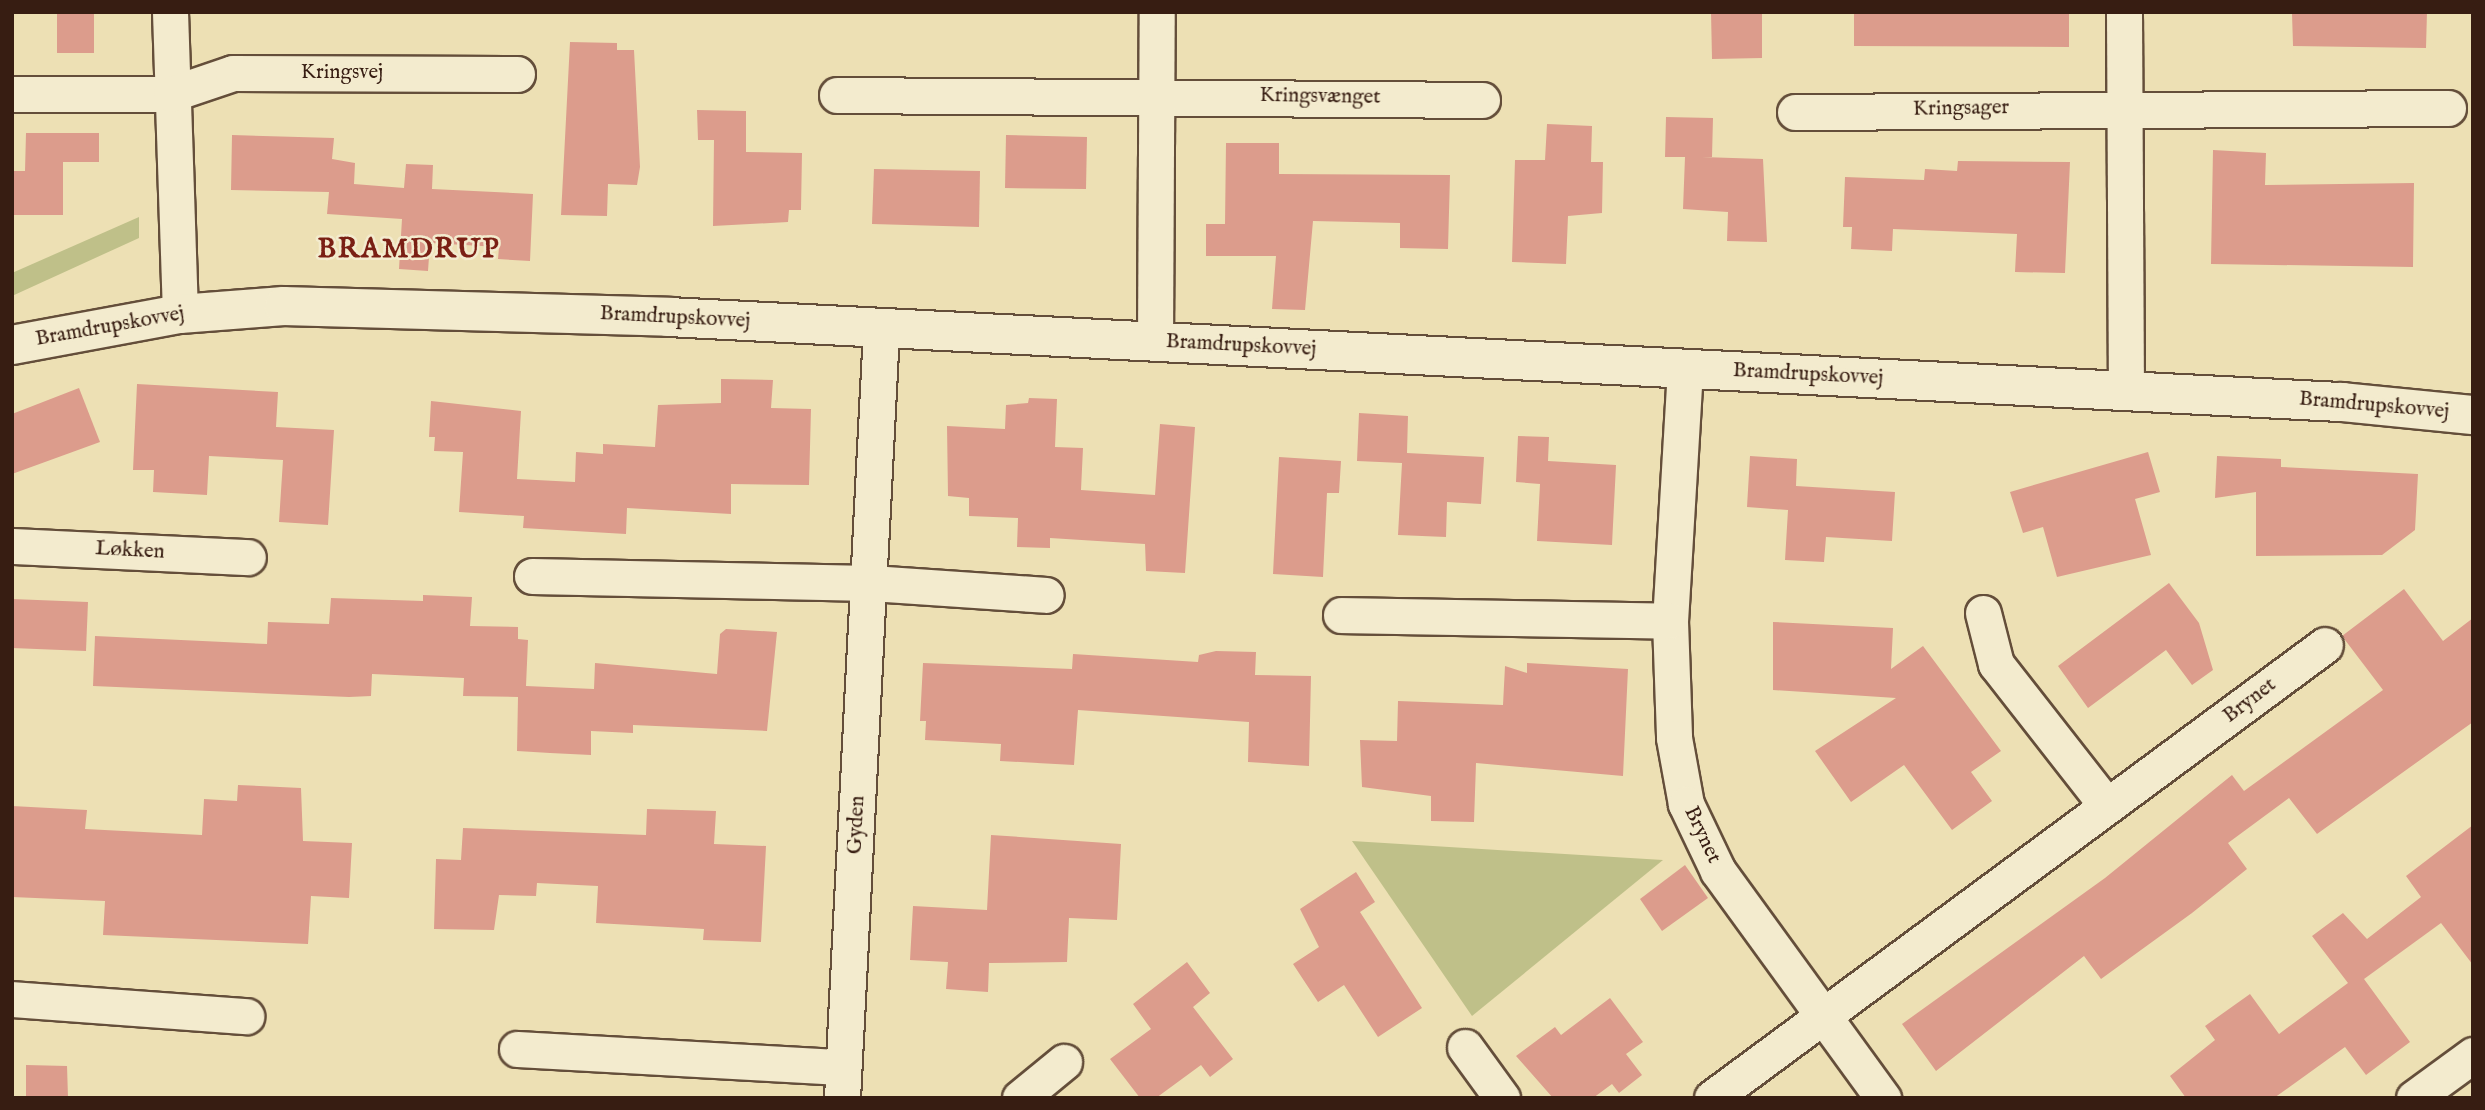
<!DOCTYPE html>
<meta charset="utf-8">
<style>
body{margin:0}
#map{position:relative;width:2485px;height:1110px;overflow:hidden;background:#ede0b4;font-family:"IM FELL English",serif}
div>[style]{position:absolute}
.green>*{inset:0;background:#bfc089}
.building>*{inset:0;background:#dc9c8c}
.roads{filter:drop-shadow(2px 0 #644e3a) drop-shadow(-2px 0 #644e3a) drop-shadow(0 2px #644e3a) drop-shadow(0 -2px #644e3a)}
.street>*{height:35px;margin:-17.5px;padding:0 17.5px;transform-origin:17.5px;border-radius:17.5px;background:#f3ebce}
.secondary>*{height:38px;margin:-19px;padding:0 19px;transform-origin:19px;border-radius:19px;background:#f3ebce}
span{translate:-50% -50%;white-space:nowrap;text-align:center;line-height:1.15;-webkit-text-stroke:5px #f3ebce;paint-order:stroke}
.street-label{font-size:21px;color:#371d12}
.district-label{font-size:28px;color:#7a1f14;font-weight:700;letter-spacing:2px}
.frame{position:absolute;inset:0;border:14px solid #371d12;pointer-events:none}
</style>
<div id="map">
<div class="green">
<div style="clip-path:polygon(139px 217px,139px 238px,12px 296px,12px 273px)"></div>
<div style="clip-path:polygon(1352px 841px,1663px 860px,1472px 1016px)"></div>
</div>
<div class="building">
<div style="clip-path:polygon(57px 12px,94px 12px,94px 53px,57px 53px)"></div>
<div style="clip-path:polygon(1711px 12px,1762px 12px,1762px 58px,1712px 59px)"></div>
<div style="clip-path:polygon(1854px 12px,2069px 12px,2069px 47px,1854px 46px)"></div>
<div style="clip-path:polygon(2427px 12px,2426px 48px,2293px 46px,2292px 13px)"></div>
<div style="clip-path:polygon(570px 42px,617px 43px,617px 50px,634px 50px,640px 167px,637px 185px,608px 184px,607px 216px,561px 215px)"></div>
<div style="clip-path:polygon(697px 110px,746px 111px,746px 152px,802px 153px,801px 210px,789px 210px,788px 222px,713px 226px,714px 140px,698px 140px)"></div>
<div style="clip-path:polygon(1666px 117px,1713px 118px,1712px 157px,1702px 157px,1763px 159px,1767px 242px,1727px 241px,1728px 212px,1683px 209px,1685px 157px,1665px 157px)"></div>
<div style="clip-path:polygon(1547px 124px,1592px 126px,1591px 162px,1603px 162px,1602px 213px,1568px 216px,1566px 264px,1512px 262px,1515px 160px,1545px 160px)"></div>
<div style="clip-path:polygon(26px 133px,99px 133px,99px 162px,63px 162px,63px 215px,12px 215px,12px 171px,25px 171px)"></div>
<div style="clip-path:polygon(232px 135px,334px 138px,332px 159px,355px 163px,354px 184px,404px 188px,406px 164px,433px 165px,432px 189px,533px 194px,530px 261px,498px 259px,499px 247px,430px 243px,428px 271px,399px 269px,402px 219px,327px 214px,329px 192px,231px 190px)"></div>
<div style="clip-path:polygon(1006px 135px,1087px 137px,1086px 189px,1005px 188px)"></div>
<div style="clip-path:polygon(1226px 143px,1279px 143px,1279px 174px,1450px 175px,1448px 249px,1400px 248px,1400px 223px,1313px 221px,1305px 310px,1272px 309px,1276px 256px,1206px 256px,1206px 224px,1225px 224px)"></div>
<div style="clip-path:polygon(2213px 150px,2266px 153px,2265px 185px,2414px 183px,2413px 267px,2211px 264px)"></div>
<div style="clip-path:polygon(1958px 161px,2070px 162px,2065px 273px,2015px 272px,2017px 234px,1893px 229px,1892px 251px,1851px 249px,1852px 227px,1843px 227px,1845px 177px,1924px 180px,1925px 169px,1957px 171px)"></div>
<div style="clip-path:polygon(874px 169px,980px 171px,979px 227px,872px 224px)"></div>
<div style="clip-path:polygon(721px 379px,773px 380px,771px 408px,811px 409px,809px 485px,731px 484px,731px 514px,627px 508px,626px 534px,523px 528px,524px 516px,459px 512px,463px 452px,434px 451px,435px 437px,429px 437px,431px 401px,521px 411px,517px 479px,575px 482px,576px 452px,603px 454px,603px 444px,655px 447px,658px 405px,721px 403px)"></div>
<div style="clip-path:polygon(137px 384px,278px 392px,276px 427px,334px 430px,328px 525px,279px 522px,283px 460px,209px 456px,207px 495px,153px 492px,154px 470px,133px 470px)"></div>
<div style="clip-path:polygon(79px 388px,100px 442px,12px 474px,12px 414px)"></div>
<div style="clip-path:polygon(1029px 398px,1057px 399px,1055px 447px,1083px 448px,1081px 490px,1155px 495px,1160px 424px,1195px 427px,1185px 573px,1146px 571px,1145px 544px,1050px 538px,1050px 548px,1017px 547px,1018px 518px,969px 516px,969px 498px,948px 496px,947px 426px,1005px 429px,1006px 405px,1028px 403px)"></div>
<div style="clip-path:polygon(1359px 413px,1408px 416px,1407px 453px,1484px 457px,1481px 504px,1447px 502px,1446px 537px,1398px 535px,1402px 463px,1357px 461px)"></div>
<div style="clip-path:polygon(1518px 436px,1549px 437px,1548px 461px,1616px 465px,1612px 545px,1537px 541px,1540px 484px,1516px 482px)"></div>
<div style="clip-path:polygon(2148px 452px,2160px 492px,2135px 499px,2151px 555px,2057px 577px,2043px 527px,2023px 533px,2010px 492px)"></div>
<div style="clip-path:polygon(1750px 456px,1797px 459px,1796px 486px,1895px 492px,1892px 541px,1826px 537px,1824px 562px,1785px 560px,1788px 510px,1747px 507px)"></div>
<div style="clip-path:polygon(2217px 456px,2281px 459px,2281px 467px,2418px 474px,2415px 530px,2382px 555px,2256px 556px,2256px 492px,2215px 498px)"></div>
<div style="clip-path:polygon(1279px 457px,1341px 461px,1339px 493px,1327px 493px,1323px 577px,1273px 574px)"></div>
<div style="clip-path:polygon(2169px 583px,2199px 623px,2213px 670px,2192px 685px,2166px 650px,2088px 708px,2058px 666px)"></div>
<div style="clip-path:polygon(2404px 589px,2443px 641px,2473px 618px,2473px 722px,2317px 834px,2289px 798px,2228px 843px,2247px 869px,2192px 913px,2101px 979px,2084px 956px,1936px 1071px,1902px 1024px,2105px 878px,2232px 775px,2244px 791px,2383px 690px,2342px 636px)"></div>
<div style="clip-path:polygon(423px 595px,472px 597px,470px 626px,518px 627px,518px 639px,528px 640px,526px 686px,594px 689px,595px 663px,717px 674px,720px 634px,726px 629px,777px 632px,767px 731px,633px 725px,633px 733px,591px 731px,591px 755px,550px 753px,517px 751px,518px 697px,463px 696px,464px 678px,372px 674px,371px 696px,349px 697px,93px 686px,95px 636px,267px 644px,268px 622px,329px 624px,331px 598px,423px 601px)"></div>
<div style="clip-path:polygon(12px 599px,88px 602px,86px 651px,12px 648px)"></div>
<div style="clip-path:polygon(1773px 622px,1893px 628px,1891px 669px,1923px 646px,2001px 751px,1971px 772px,1992px 801px,1952px 830px,1904px 765px,1851px 802px,1815px 751px,1896px 698px,1773px 690px)"></div>
<div style="clip-path:polygon(1216px 651px,1256px 652px,1255px 675px,1311px 676px,1309px 766px,1248px 762px,1249px 722px,1078px 710px,1074px 765px,1000px 761px,1001px 744px,925px 740px,926px 721px,920px 721px,923px 663px,1072px 669px,1073px 654px,1198px 662px,1199px 655px)"></div>
<div style="clip-path:polygon(1527px 663px,1628px 669px,1623px 776px,1476px 763px,1474px 822px,1431px 821px,1431px 796px,1362px 787px,1360px 740px,1397px 741px,1398px 701px,1503px 705px,1505px 666px,1527px 673px)"></div>
<div style="clip-path:polygon(238px 785px,301px 788px,303px 841px,352px 843px,349px 898px,311px 896px,308px 944px,103px 935px,105px 901px,12px 897px,12px 806px,87px 810px,85px 829px,202px 835px,204px 799px,237px 801px)"></div>
<div style="clip-path:polygon(647px 809px,716px 811px,714px 844px,766px 846px,761px 942px,703px 940px,704px 929px,596px 923px,598px 886px,537px 883px,536px 896px,499px 895px,494px 930px,434px 929px,436px 859px,461px 860px,463px 828px,646px 835px)"></div>
<div style="clip-path:polygon(2473px 825px,2473px 965px,2441px 923px,2364px 979px,2410px 1042px,2366px 1075px,2345px 1047px,2274px 1098px,2186px 1098px,2170px 1076px,2215px 1040px,2205px 1026px,2250px 994px,2279px 1034px,2348px 983px,2312px 936px,2343px 913px,2367px 939px,2421px 897px,2406px 876px)"></div>
<div style="clip-path:polygon(991px 835px,1121px 844px,1117px 920px,1069px 918px,1067px 962px,989px 963px,988px 992px,946px 989px,948px 962px,910px 960px,913px 906px,987px 910px)"></div>
<div style="clip-path:polygon(1685px 865px,1708px 898px,1662px 931px,1640px 899px)"></div>
<div style="clip-path:polygon(1356px 872px,1375px 902px,1360px 912px,1422px 1008px,1378px 1037px,1344px 985px,1318px 1002px,1293px 964px,1319px 947px,1300px 909px)"></div>
<div style="clip-path:polygon(1187px 962px,1210px 993px,1193px 1007px,1233px 1059px,1210px 1077px,1201px 1065px,1156px 1098px,1140px 1098px,1110px 1059px,1151px 1029px,1133px 1004px)"></div>
<div style="clip-path:polygon(1610px 998px,1643px 1042px,1626px 1054px,1642px 1075px,1619px 1093px,1612px 1084px,1593px 1098px,1553px 1098px,1516px 1056px,1555px 1027px,1561px 1035px)"></div>
<div style="clip-path:polygon(26px 1065px,67px 1066px,68px 1098px,26px 1098px)"></div>
</div>
<div class="roads">
<div class="street">
<div style="left:170px;top:12px;width:302px;rotate:88.1deg"></div>
<div style="left:2124px;top:12px;width:379px;rotate:89.7deg"></div>
<div style="left:12px;top:94px;width:159px"></div>
<div style="left:171px;top:94px;width:65px;rotate:-18.7deg"></div>
<div style="left:233px;top:73px;width:284px;rotate:0.2deg"></div>
<div style="left:837px;top:95px;width:645px;rotate:0.44deg"></div>
<div style="left:1795px;top:112px;width:653px;rotate:-0.35deg"></div>
<div style="left:1155px;top:342px;width:330px;rotate:-89.7deg"></div>
<div style="left:1685px;top:369px;width:252px;rotate:93.4deg"></div>
<div style="left:1670px;top:621px;width:117px;rotate:88deg"></div>
<div style="left:1674px;top:738px;width:67px;rotate:79.7deg"></div>
<div style="left:1686px;top:804px;width:74px;rotate:64.5deg"></div>
<div style="left:1718px;top:871px;width:281px;rotate:54deg"></div>
<div style="left:12px;top:546px;width:236px;rotate:2.7deg"></div>
<div style="left:532px;top:576px;width:339px;rotate:1.2deg"></div>
<div style="left:871px;top:583px;width:175px;rotate:3.9deg"></div>
<div style="left:1983px;top:613px;width:53px;rotate:75.7deg"></div>
<div style="left:1996px;top:664px;width:180px;rotate:52deg"></div>
<div style="left:1341px;top:615px;width:329px;rotate:1deg"></div>
<div style="left:12px;top:999px;width:235px;rotate:4.2deg"></div>
<div style="left:1465px;top:1047px;width:63px;rotate:54deg"></div>
<div style="left:517px;top:1049px;width:325px;rotate:3.2deg"></div>
<div style="left:842px;top:1098px;width:769px;rotate:-87.09deg"></div>
<div style="left:1020px;top:1098px;width:57px;rotate:-39.3deg"></div>
<div style="left:1712px;top:1098px;width:762px;rotate:-36.46deg"></div>
<div style="left:2414px;top:1098px;width:73px;rotate:-36.1deg"></div>
</div>
<div class="secondary">
<div style="left:12px;top:345px;width:171px;rotate:-10.5deg"></div>
<div style="left:180px;top:314px;width:104px;rotate:-4.4deg"></div>
<div style="left:284px;top:306px;width:384px;rotate:1.6deg"></div>
<div style="left:668px;top:317px;width:1676px;rotate:2.91deg"></div>
<div style="left:2342px;top:402px;width:132px;rotate:5.7deg"></div>
</div>
</div>
<div class="street-label">
<span style="left:342px;top:73px">Kringsvej</span>
<span style="left:1320px;top:97px;rotate:1deg">Kringsvænget</span>
<span style="left:1961px;top:109px;rotate:-1deg">Kringsager</span>
<span style="left:675px;top:318px;rotate:3deg">Bramdrupskovvej</span>
<span style="left:110px;top:327px;rotate:-10deg">Bramdrupskovvej</span>
<span style="left:1241px;top:346px;rotate:3deg">Bramdrupskovvej</span>
<span style="left:1808px;top:375px;rotate:3deg">Bramdrupskovvej</span>
<span style="left:2374px;top:406px;rotate:5deg">Bramdrupskovvej</span>
<span style="left:130px;top:551px;rotate:3deg">Løkken</span>
<span style="left:2250px;top:701px;rotate:-37deg">Brynet</span>
<span style="left:857px;top:825px;rotate:-87deg">Gyden</span>
<span style="left:1702px;top:835px;rotate:65deg">Brynet</span>
</div>
<div class="district-label">
<span style="left:409px;top:250px">BRAMDRUP</span>
</div>
<div class="frame"></div>
</div>
